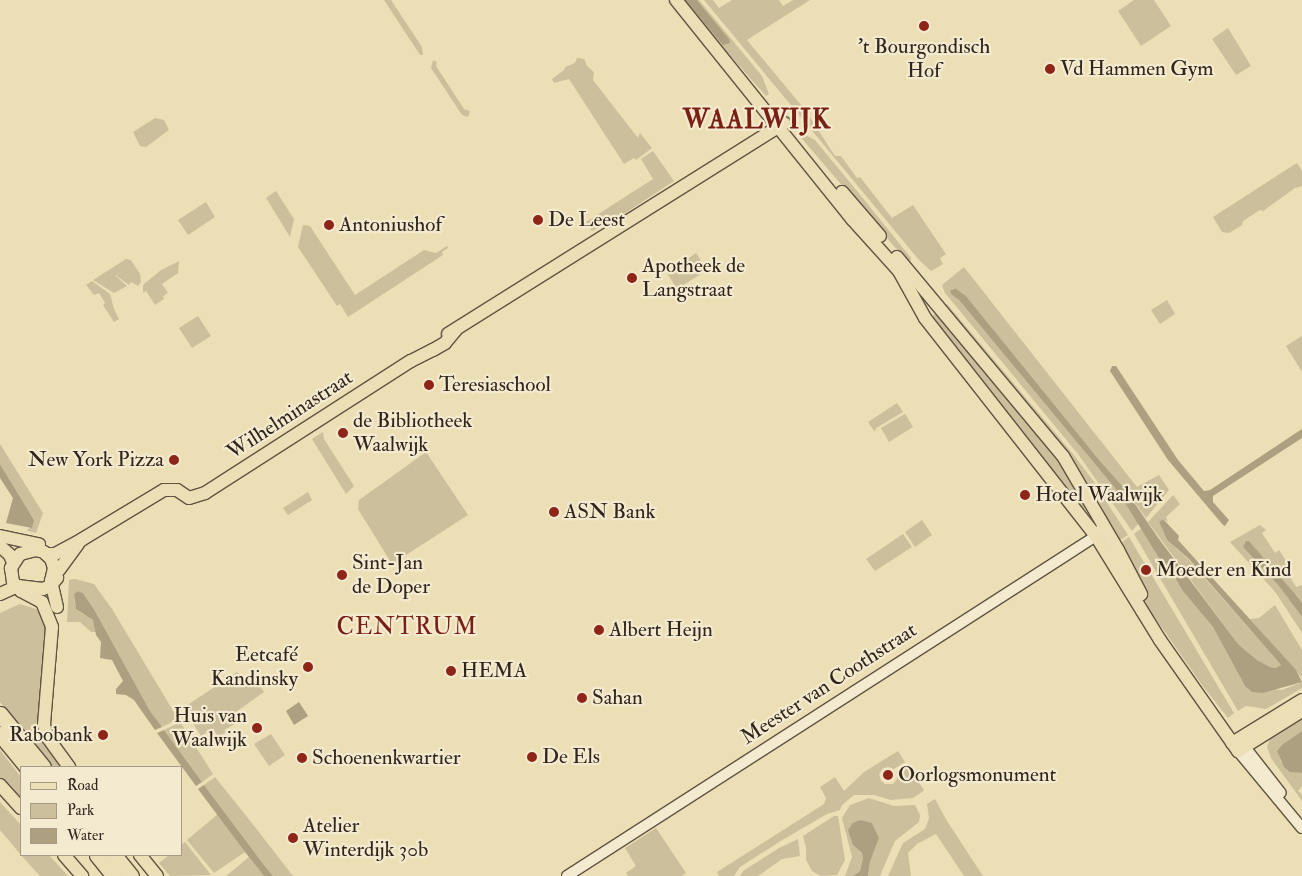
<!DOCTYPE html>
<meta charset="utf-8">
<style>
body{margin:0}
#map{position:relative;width:1302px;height:876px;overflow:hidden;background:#ecdfb5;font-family:"IM FELL Double Pica",serif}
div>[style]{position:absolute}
.green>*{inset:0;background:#ccbf9b}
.water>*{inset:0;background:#aca081}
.roads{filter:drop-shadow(1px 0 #5f5443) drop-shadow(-1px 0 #5f5443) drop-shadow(0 1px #5f5443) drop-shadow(0 -1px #5f5443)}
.minor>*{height:10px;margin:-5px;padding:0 5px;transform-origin:5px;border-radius:5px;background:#f3eacf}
.major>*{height:12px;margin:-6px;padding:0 6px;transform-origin:6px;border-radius:6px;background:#ecdfb5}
.highway>*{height:15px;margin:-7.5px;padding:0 7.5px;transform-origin:7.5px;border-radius:7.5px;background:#ecdfb5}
.dots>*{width:14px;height:14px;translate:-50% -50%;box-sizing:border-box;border:2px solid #f3eacf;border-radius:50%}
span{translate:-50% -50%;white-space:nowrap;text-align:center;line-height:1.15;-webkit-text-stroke:4.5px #f3eacf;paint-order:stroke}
.poi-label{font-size:21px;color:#30251d}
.left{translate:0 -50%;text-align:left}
.right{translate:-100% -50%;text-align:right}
.street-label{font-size:21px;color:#30251d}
.quarter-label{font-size:24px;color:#7a1f14;letter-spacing:1px}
.district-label{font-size:26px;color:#7a1f14;font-weight:700;letter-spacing:1px}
.legend{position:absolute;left:20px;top:766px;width:162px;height:90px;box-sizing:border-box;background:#f3eacf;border:1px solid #a59b88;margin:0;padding:6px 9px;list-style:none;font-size:15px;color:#30251d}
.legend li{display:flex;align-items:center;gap:10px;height:25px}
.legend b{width:25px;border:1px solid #a59b88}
</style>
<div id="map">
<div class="green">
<div style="clip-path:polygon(384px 0,391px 0,422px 47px,423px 55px,420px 55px)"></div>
<div style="clip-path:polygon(681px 0,685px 0,726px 45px,729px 39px,697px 0,699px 0,762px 76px,769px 94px,766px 96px)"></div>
<div style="clip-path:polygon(704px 0,713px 0,719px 8px,732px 0,779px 0,783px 6px,793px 0,810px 0,747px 40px,806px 111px,835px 156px,841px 156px,857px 178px,860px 177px,892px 218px,913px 205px,946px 254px,940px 258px,943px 264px,931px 271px,919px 260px)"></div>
<div style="clip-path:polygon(1134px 0,1154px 0,1171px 26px,1141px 46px,1118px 11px)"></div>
<div style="clip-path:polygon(1228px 28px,1251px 66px,1236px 75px,1212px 39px)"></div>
<div style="clip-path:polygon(577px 58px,584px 59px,587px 66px,594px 72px,593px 80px,638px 138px,640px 133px,652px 148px,636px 160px,634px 158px,624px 164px,569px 79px,554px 83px,552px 79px,564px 70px,565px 67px,575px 63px)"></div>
<div style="clip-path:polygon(433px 60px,437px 62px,436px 66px,464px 109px,470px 111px,468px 117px,462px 115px,431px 68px)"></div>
<div style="clip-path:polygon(155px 118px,164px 120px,169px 130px,146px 147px,140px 146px,133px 132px)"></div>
<div style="clip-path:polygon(800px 132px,815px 140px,866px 202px,911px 258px,910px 265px,798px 134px)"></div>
<div style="clip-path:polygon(653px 151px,674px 181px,621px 216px,592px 231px,586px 222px,653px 179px,641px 159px)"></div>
<div style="clip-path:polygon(1297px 163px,1302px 171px,1302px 186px,1295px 188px,1263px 211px,1260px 210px,1243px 221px,1242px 225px,1229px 233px,1222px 232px,1213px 217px)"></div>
<div style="clip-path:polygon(276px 191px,294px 219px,290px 237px,266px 198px)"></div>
<div style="clip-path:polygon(206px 202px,215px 217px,188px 235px,178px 220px)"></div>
<div style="clip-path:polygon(303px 225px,310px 226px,355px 295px,424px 250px,436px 253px,447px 246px,448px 248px,442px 252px,443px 255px,348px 317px,340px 304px,337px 306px,298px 247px)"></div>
<div style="clip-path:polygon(696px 253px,707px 270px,677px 289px,667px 273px)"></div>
<div style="clip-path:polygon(126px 259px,131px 260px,140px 274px,141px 282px,138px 286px,131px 282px,129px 285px,117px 276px,119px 272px,116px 276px,127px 286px,114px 293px,93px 280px)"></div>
<div style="clip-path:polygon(179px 261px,178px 273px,162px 284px,168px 293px,163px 296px,164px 299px,155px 305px,146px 291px,143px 293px,143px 285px,161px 270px)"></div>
<div style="clip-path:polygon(964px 267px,1137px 487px,1159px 475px,1169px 490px,1146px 518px,1124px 488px,1100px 461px,966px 296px,955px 288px,952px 289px,952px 295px,959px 300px,1119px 493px,1139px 523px,1132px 531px,1078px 454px,945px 293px,942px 285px)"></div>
<div style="clip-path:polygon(92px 281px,110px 294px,114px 309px,119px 319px,114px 322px,103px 305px,105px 303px,99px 293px,94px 295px,86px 285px)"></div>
<div style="clip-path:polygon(1167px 300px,1175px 314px,1160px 324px,1151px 310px)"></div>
<div style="clip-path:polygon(947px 304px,1073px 454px,1098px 487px,1093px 497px,942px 308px)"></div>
<div style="clip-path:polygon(936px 313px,1063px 465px,1088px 504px,1080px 512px,929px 319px)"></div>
<div style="clip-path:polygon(198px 316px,211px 336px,192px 348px,179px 328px)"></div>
<div style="clip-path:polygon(1302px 336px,1302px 372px,1286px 346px)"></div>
<div style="clip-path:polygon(897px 403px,903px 412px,876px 428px,875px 432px,868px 422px)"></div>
<div style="clip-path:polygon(905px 414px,913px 427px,889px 442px,881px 428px)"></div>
<div style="clip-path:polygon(323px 432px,324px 439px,354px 486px,346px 494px,312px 439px)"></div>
<div style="clip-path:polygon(0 444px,43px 513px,36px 533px,28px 531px,27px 529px,29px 529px,34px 520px,0 464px)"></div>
<div style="clip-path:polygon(426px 452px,468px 515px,392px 564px,358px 509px,359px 500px)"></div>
<div style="clip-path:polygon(308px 492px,312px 500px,288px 515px,283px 508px)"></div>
<div style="clip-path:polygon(1102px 495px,1128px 535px,1119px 541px,1098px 500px)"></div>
<div style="clip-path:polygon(1173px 495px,1180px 504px,1166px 517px,1168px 522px,1163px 519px,1159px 522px,1167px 540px,1188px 559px,1281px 665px,1276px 668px,1270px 667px,1257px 660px,1238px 644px,1148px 522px)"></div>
<div style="clip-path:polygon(922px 520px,932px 535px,915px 547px,905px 532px)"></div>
<div style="clip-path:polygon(1260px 525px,1266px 530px,1262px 533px,1275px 553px,1279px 550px,1287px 562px,1284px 567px,1296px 587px,1302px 585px,1302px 603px,1249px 541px,1243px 547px,1279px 586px,1302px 617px,1302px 633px,1276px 593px,1230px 542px)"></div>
<div style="clip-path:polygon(1142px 528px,1164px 566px,1173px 574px,1182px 590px,1213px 627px,1245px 686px,1282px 690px,1302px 682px,1302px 688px,1266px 709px,1246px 706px,1238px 711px,1134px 534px)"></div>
<div style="clip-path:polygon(903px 534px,912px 547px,875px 571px,866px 559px)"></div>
<div style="clip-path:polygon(1129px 537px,1234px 713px,1228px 718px,1202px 685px,1151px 612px,1120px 551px,1125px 548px,1122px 542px)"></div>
<div style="clip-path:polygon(75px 579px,94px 584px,112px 609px,178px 719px,162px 727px,150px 711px,95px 611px,83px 593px,78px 591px,74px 594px,75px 605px,80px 612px,93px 620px,96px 632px,91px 632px,80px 622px,67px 622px,69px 580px)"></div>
<div style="clip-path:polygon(20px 604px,39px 610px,47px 625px,39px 730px,64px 767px,51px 767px,0 702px,0 613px)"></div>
<div style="clip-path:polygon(1275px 605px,1302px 650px,1302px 678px,1250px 619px,1259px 618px)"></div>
<div style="clip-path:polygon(237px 672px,243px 680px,252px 674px,264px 692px,230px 716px,235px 724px,224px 730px,226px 732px,218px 737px,213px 729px,201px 736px,183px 708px)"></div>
<div style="clip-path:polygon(1302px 714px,1302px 731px,1283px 744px,1278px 751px,1281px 762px,1294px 772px,1302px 773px,1302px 786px,1298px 791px,1302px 794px,1302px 801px,1271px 758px,1267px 747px,1272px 734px)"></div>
<div style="clip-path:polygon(180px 722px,213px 774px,202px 782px,164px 730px)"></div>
<div style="clip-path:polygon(271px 734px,285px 755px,269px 766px,254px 744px)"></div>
<div style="clip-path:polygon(0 750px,21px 777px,21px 799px,0 778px)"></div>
<div style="clip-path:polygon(898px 751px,905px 762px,894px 769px,889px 767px,883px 768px,879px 774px,881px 781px,885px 784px,893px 784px,897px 779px,897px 773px,908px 766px,924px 790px,922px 792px,913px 798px,891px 800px,874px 795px,854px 795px,842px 805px,840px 810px,827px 814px,779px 842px,740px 867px,734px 876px,719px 876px,717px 872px,824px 804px,826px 798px,820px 787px,835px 777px,844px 791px,864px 772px)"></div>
<div style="clip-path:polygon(215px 777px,251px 822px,293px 876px,273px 876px,264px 865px,204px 785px)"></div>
<div style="clip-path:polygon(869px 798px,894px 806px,915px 805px,920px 815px,919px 822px,895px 841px,880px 876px,868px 876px,870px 862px,879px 838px,872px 823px,853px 845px,862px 853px,863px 858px,860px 871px,853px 876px,845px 876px,852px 857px,842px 818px,850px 805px)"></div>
<div style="clip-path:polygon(935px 799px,947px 821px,983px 876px,964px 876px,936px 834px,917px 844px,908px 853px,911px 876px,888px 876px,903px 843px,925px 829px,929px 818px,927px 804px)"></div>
<div style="clip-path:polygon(0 802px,21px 825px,21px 855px,0 830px)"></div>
<div style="clip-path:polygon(218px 814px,245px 852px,214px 873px,187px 840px)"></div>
<div style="clip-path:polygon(834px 816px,838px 816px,845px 860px,837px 875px,821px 876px,812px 871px,806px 860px,806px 848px,803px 836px)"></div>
<div style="clip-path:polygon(656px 828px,686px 873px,682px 876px,628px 876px,626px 873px,636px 866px,625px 848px)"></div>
<div style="clip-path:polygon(798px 839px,800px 856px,782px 859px,758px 876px,740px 876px,743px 871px,779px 848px)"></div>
<div style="clip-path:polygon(185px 842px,211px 875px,170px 876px,159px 863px,169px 855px,181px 855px,181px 845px)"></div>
<div style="clip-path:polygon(21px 855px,49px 855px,68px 876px,40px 876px)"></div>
<div style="clip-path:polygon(249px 857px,264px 876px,226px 876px)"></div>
</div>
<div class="water">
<div style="clip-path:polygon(685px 0,697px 0,729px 39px,730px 43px,723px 45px)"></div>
<div style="clip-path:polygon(955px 288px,966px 296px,1100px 461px,1124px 488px,1159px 539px,1238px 644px,1257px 660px,1270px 667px,1276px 668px,1281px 665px,1189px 559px,1167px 540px,1159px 522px,1163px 519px,1179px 536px,1178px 540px,1296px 670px,1302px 682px,1263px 693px,1252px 692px,1245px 686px,1213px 627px,1182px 590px,1173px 574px,1164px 566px,1119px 493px,959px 300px,952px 295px,950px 291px)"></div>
<div style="clip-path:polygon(1112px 366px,1116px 366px,1178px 460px,1204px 491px,1210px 490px,1302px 429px,1302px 438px,1213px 496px,1213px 502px,1229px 520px,1225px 526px,1223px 525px,1168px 460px,1110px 371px)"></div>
<div style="clip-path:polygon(0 464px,34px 520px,32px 528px,6px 523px,13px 498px,0 478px)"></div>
<div style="clip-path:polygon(1246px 541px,1249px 541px,1295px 594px,1302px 603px,1302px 617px,1279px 586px,1243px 547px)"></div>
<div style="clip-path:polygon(78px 591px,83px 593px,95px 611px,150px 711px,162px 727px,155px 730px,134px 700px,126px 695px,116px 694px,116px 689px,123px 681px,112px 660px,100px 658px,101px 642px,96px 635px,93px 620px,76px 609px,74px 594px)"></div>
<div style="clip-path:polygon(299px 702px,308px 716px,294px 725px,286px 711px)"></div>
<div style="clip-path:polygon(164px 730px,202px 782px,196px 786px,157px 733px)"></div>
<div style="clip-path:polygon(1302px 731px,1302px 773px,1290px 772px,1284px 767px,1277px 751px,1283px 744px)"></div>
<div style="clip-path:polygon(204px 785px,264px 865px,273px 876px,264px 876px,245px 852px,198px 789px)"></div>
<div style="clip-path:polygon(860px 820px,872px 823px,879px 838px,870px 862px,868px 876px,853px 876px,860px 871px,863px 858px,862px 853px,853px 845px,848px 830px,853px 823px)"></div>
</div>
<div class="roads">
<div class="minor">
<div style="left:1245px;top:747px;width:58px;rotate:52deg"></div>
<div style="left:1238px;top:751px;width:100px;rotate:50.3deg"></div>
<div style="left:567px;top:876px;width:629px;rotate:-32.73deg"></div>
<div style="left:1096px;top:536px;width:7px;rotate:-56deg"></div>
</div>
<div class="major">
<div style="left:676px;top:0;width:281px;rotate:51.2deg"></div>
<div style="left:852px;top:219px;width:70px;rotate:47.9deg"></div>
<div style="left:899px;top:271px;width:54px;rotate:61deg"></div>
<div style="left:925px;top:318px;width:277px;rotate:51.9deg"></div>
<div style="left:1096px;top:536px;width:122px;rotate:58.4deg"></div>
<div style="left:1160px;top:640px;width:136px;rotate:54.9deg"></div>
<div style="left:1238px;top:751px;width:75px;rotate:-32deg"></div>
<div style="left:842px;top:192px;width:58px;rotate:49.2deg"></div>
<div style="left:897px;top:257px;width:259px;rotate:50.2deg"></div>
<div style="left:1063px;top:456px;width:109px;rotate:59.7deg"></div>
<div style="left:1118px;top:550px;width:50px;rotate:62.4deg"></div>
<div style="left:448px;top:334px;width:397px;rotate:-32.1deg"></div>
<div style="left:0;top:536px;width:40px;rotate:12deg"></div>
<div style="left:0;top:546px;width:13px;rotate:42deg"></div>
<div style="left:10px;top:555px;width:9px;rotate:69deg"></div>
<div style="left:46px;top:554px;width:9px"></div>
<div style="left:55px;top:554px;width:30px;rotate:-28deg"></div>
<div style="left:81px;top:540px;width:97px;rotate:-31.1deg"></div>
<div style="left:164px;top:490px;width:13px"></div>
<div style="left:177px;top:490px;width:14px;rotate:34deg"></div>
<div style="left:189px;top:498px;width:17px;rotate:-17deg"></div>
<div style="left:205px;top:493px;width:245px;rotate:-32.7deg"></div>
<div style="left:411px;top:361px;width:25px;rotate:-27deg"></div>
<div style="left:433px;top:350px;width:14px;rotate:-30deg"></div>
<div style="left:445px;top:343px;width:16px;rotate:-50deg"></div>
<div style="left:59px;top:570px;width:32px;rotate:-54deg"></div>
<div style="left:0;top:594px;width:20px;rotate:-24deg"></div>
<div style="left:18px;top:586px;width:25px;rotate:7deg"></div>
<div style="left:43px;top:589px;width:8px;rotate:-23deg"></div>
<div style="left:50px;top:586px;width:11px;rotate:-49deg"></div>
<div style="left:57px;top:607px;width:27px;rotate:-103deg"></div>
<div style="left:51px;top:581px;width:13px;rotate:-77deg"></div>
<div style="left:54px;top:568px;width:9px;rotate:-108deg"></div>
<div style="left:51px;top:559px;width:10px;rotate:-135deg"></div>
<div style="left:44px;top:552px;width:8px;rotate:-166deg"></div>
<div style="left:36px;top:550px;width:16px;rotate:166deg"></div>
<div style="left:20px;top:554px;width:17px;rotate:123deg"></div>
<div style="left:11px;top:568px;width:14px;rotate:82deg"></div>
<div style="left:13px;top:582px;width:12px;rotate:48deg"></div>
<div style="left:21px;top:591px;width:24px;rotate:28deg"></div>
<div style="left:42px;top:602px;width:27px;rotate:68deg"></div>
<div style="left:52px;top:627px;width:98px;rotate:94.7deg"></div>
<div style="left:44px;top:725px;width:14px;rotate:73deg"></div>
<div style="left:48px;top:738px;width:36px;rotate:54deg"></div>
<div style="left:1232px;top:743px;width:82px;rotate:-31.6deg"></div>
<div style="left:0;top:785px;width:31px;rotate:48deg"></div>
<div style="left:64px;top:855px;width:28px;rotate:49deg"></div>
<div style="left:140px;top:855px;width:27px;rotate:51deg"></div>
</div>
<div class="highway">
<div style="left:0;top:714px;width:68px;rotate:50.9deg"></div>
<div style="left:0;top:734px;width:43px;rotate:50.7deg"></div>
<div style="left:97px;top:855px;width:27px;rotate:51deg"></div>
<div style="left:114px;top:855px;width:27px;rotate:51deg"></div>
</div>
</div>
<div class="dots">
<div style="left:924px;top:26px;background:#8f2418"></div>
<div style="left:1050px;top:69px;background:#8f2418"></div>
<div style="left:538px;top:220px;background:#8f2418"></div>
<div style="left:329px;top:225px;background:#8f2418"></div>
<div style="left:632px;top:278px;background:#8f2418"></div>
<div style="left:429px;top:385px;background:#8f2418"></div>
<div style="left:343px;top:433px;background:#8f2418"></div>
<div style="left:174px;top:460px;background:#8f2418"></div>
<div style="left:1025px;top:495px;background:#8f2418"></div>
<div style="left:554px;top:512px;background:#8f2418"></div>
<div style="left:1146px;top:570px;background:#8f2418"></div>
<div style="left:342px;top:575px;background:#8f2418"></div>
<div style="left:599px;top:630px;background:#8f2418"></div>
<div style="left:308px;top:667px;background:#8f2418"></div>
<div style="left:451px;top:671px;background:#8f2418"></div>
<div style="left:582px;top:698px;background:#8f2418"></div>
<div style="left:257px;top:728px;background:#8f2418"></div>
<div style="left:103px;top:735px;background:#8f2418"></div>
<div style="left:532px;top:757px;background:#8f2418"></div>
<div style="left:302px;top:758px;background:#8f2418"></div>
<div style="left:888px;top:775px;background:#8f2418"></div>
<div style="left:293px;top:838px;background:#8f2418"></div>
</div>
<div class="poi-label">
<span style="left:924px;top:59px">'t Bourgondisch<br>Hof</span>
<span class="left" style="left:1060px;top:69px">Vd Hammen Gym</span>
<span class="left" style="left:548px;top:220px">De Leest</span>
<span class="left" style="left:339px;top:225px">Antoniushof</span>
<span class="left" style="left:642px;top:278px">Apotheek de<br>Langstraat</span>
<span class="left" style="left:439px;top:385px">Teresiaschool</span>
<span class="left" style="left:353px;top:433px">de Bibliotheek<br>Waalwijk</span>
<span class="right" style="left:164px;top:460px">New York Pizza</span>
<span class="left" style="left:1035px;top:495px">Hotel Waalwijk</span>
<span class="left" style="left:564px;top:512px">ASN Bank</span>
<span class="left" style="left:352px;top:575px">Sint-Jan<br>de Doper</span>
<span class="left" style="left:1156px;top:570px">Moeder en Kind</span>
<span class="left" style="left:609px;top:630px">Albert Heijn</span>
<span class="right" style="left:298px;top:667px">Eetcafé<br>Kandinsky</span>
<span class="left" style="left:461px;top:671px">HEMA</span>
<span class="left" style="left:592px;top:698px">Sahan</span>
<span class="right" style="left:247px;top:728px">Huis van<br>Waalwijk</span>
<span class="right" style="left:93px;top:735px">Rabobank</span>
<span class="left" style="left:542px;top:757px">De Els</span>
<span class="left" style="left:312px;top:758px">Schoenenkwartier</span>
<span class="left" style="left:898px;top:775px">Oorlogsmonument</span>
<span class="left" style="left:303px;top:838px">Atelier<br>Winterdijk 30b</span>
</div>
<div class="street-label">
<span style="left:290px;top:415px;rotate:-33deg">Wilhelminastraat</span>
<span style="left:829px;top:684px;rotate:-33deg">Meester van Coothstraat</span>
</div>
<div class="quarter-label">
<span style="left:407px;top:627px">CENTRUM</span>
</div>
<div class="district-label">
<span style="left:757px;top:121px">WAALWIJK</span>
</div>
<ul class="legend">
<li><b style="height:6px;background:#ecdfb5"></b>Road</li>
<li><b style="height:14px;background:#ccbf9b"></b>Park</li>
<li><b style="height:14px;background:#aca081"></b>Water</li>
</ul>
</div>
